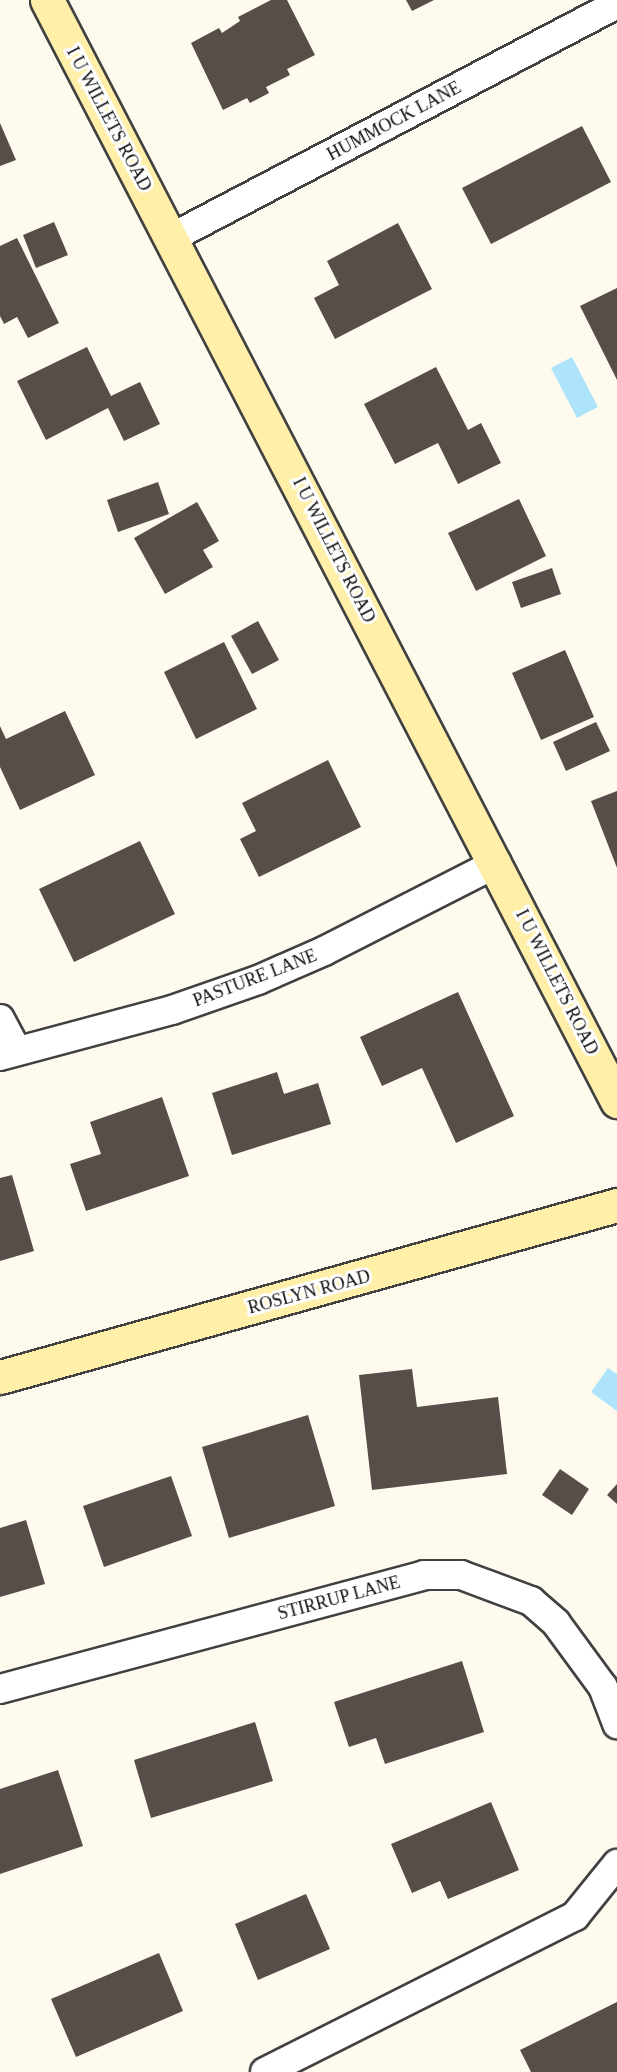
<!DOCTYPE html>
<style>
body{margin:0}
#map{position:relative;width:617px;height:2072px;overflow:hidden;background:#fffaee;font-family:Georgia,serif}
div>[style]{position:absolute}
.water>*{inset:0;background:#aee4fb}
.building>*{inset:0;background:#574d49}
.roads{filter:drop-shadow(2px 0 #414141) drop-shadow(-2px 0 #414141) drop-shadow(0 2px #414141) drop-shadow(0 -2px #414141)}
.street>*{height:28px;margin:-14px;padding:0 14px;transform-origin:14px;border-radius:14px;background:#fff}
.secondary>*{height:33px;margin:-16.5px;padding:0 16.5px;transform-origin:16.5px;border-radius:16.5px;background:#ffefa9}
span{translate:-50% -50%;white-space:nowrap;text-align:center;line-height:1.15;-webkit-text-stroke:6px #fff;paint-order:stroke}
.street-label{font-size:18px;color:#0e0e0e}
</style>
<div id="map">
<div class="water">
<div style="clip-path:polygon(572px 357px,598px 407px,577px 418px,551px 368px)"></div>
<div style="clip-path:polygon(608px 1368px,617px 1374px,617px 1411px,591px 1392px)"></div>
</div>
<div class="building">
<div style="clip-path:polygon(271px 0,287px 0,315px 55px,287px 69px,290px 75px,266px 87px,269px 93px,250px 103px,247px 98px,223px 110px,191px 43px,219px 28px,222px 33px,240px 21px,238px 17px)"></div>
<div style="clip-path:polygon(406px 0,434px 0,412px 11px)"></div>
<div style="clip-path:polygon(0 123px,16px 160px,0 166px)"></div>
<div style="clip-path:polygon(582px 126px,611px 182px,491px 244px,462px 188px)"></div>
<div style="clip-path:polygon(54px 222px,68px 255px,36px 268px,23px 235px)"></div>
<div style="clip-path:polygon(398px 223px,432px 289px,335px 339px,314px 298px,339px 285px,327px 261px)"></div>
<div style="clip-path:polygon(17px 238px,59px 323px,28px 338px,17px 317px,4px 324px,0 316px,0 246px)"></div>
<div style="clip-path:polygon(617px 288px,617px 380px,580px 306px)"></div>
<div style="clip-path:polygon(87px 347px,111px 396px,140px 382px,160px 424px,124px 441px,108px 408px,46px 440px,17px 381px)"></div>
<div style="clip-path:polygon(436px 367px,468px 430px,481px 423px,501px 463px,458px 484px,438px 443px,395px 464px,364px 404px)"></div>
<div style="clip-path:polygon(158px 482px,169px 514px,118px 532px,107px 500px)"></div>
<div style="clip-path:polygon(519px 499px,546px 556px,476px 591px,448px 533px)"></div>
<div style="clip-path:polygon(197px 502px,219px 541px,203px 550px,213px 567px,165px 594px,134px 538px)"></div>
<div style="clip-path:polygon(552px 568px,561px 594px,521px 608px,512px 582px)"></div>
<div style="clip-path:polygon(258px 621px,279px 660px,252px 674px,231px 636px)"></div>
<div style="clip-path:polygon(224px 642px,257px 709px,196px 739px,164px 672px)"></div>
<div style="clip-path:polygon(565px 650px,594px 717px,541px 740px,512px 673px)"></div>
<div style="clip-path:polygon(65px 711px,95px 775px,20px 810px,0 767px,0 726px,6px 739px)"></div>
<div style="clip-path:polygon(596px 722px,610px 751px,566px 771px,553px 742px)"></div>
<div style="clip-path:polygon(328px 760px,361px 827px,259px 877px,240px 839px,256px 831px,242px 803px)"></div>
<div style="clip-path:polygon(617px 791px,617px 868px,591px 801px)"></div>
<div style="clip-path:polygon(140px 841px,175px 914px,74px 962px,39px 889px)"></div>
<div style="clip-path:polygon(458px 992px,514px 1116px,456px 1143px,422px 1068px,382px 1086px,360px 1037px)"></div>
<div style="clip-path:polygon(277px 1072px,284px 1094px,318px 1083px,331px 1124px,232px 1155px,212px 1093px)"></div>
<div style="clip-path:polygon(162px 1097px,189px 1176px,86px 1211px,70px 1164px,101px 1154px,90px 1122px)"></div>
<div style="clip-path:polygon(12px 1175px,34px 1251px,0 1261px,0 1178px)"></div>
<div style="clip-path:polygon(412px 1369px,417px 1407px,498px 1397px,507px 1474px,372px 1490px,359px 1375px)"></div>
<div style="clip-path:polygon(308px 1415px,335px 1506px,229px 1538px,202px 1447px)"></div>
<div style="clip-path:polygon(560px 1469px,589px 1489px,572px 1515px,542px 1495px)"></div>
<div style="clip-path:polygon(171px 1476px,192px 1536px,104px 1567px,83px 1506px)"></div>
<div style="clip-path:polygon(617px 1484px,617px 1504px,607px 1495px)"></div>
<div style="clip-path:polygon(26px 1520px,45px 1584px,0 1597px,0 1528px)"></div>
<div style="clip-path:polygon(462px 1661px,484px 1732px,385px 1764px,376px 1738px,349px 1747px,334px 1702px)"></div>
<div style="clip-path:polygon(255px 1722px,273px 1781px,151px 1818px,134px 1760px)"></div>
<div style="clip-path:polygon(58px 1770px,83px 1846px,0 1874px,0 1789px)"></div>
<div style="clip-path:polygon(491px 1802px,519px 1870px,448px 1899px,440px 1881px,412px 1893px,391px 1844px)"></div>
<div style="clip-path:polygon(306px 1894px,330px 1949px,258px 1980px,235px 1924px)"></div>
<div style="clip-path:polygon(159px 1953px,183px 2011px,76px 2057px,51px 1999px)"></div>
<div style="clip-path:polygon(617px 2002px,617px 2072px,531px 2072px,520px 2050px)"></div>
</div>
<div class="roads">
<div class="street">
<div style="left:171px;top:238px;width:504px;rotate:-27.68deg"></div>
<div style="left:0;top:1019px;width:36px;rotate:62deg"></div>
<div style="left:0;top:1056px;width:178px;rotate:-15deg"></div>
<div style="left:172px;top:1010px;width:91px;rotate:-19.2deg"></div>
<div style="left:258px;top:980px;width:72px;rotate:-23.7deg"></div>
<div style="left:324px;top:951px;width:194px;rotate:-27deg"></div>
<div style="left:0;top:1689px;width:439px;rotate:-15deg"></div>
<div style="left:424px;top:1575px;width:37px"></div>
<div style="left:461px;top:1575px;width:75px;rotate:20.4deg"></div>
<div style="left:531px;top:1601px;width:33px;rotate:41deg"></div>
<div style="left:556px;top:1623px;width:79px;rotate:53.7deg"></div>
<div style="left:603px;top:1687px;width:40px;rotate:69deg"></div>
<div style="left:265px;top:2072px;width:347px;rotate:-26.7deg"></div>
<div style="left:575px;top:1916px;width:67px;rotate:-51.1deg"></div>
</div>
<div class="secondary">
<div style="left:47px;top:0;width:1240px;rotate:62.63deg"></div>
<div style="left:0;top:1377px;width:641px;rotate:-15.58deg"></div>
</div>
</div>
<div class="street-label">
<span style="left:109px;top:119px;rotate:62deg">I U WILLETS ROAD</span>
<span style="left:394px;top:121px;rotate:-28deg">HUMMOCK LANE</span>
<span style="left:334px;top:550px;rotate:63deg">I U WILLETS ROAD</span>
<span style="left:255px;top:978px;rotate:-21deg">PASTURE LANE</span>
<span style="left:557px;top:982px;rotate:63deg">I U WILLETS ROAD</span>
<span style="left:309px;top:1292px;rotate:-15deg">ROSLYN ROAD</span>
<span style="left:339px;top:1598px;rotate:-15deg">STIRRUP LANE</span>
</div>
</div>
